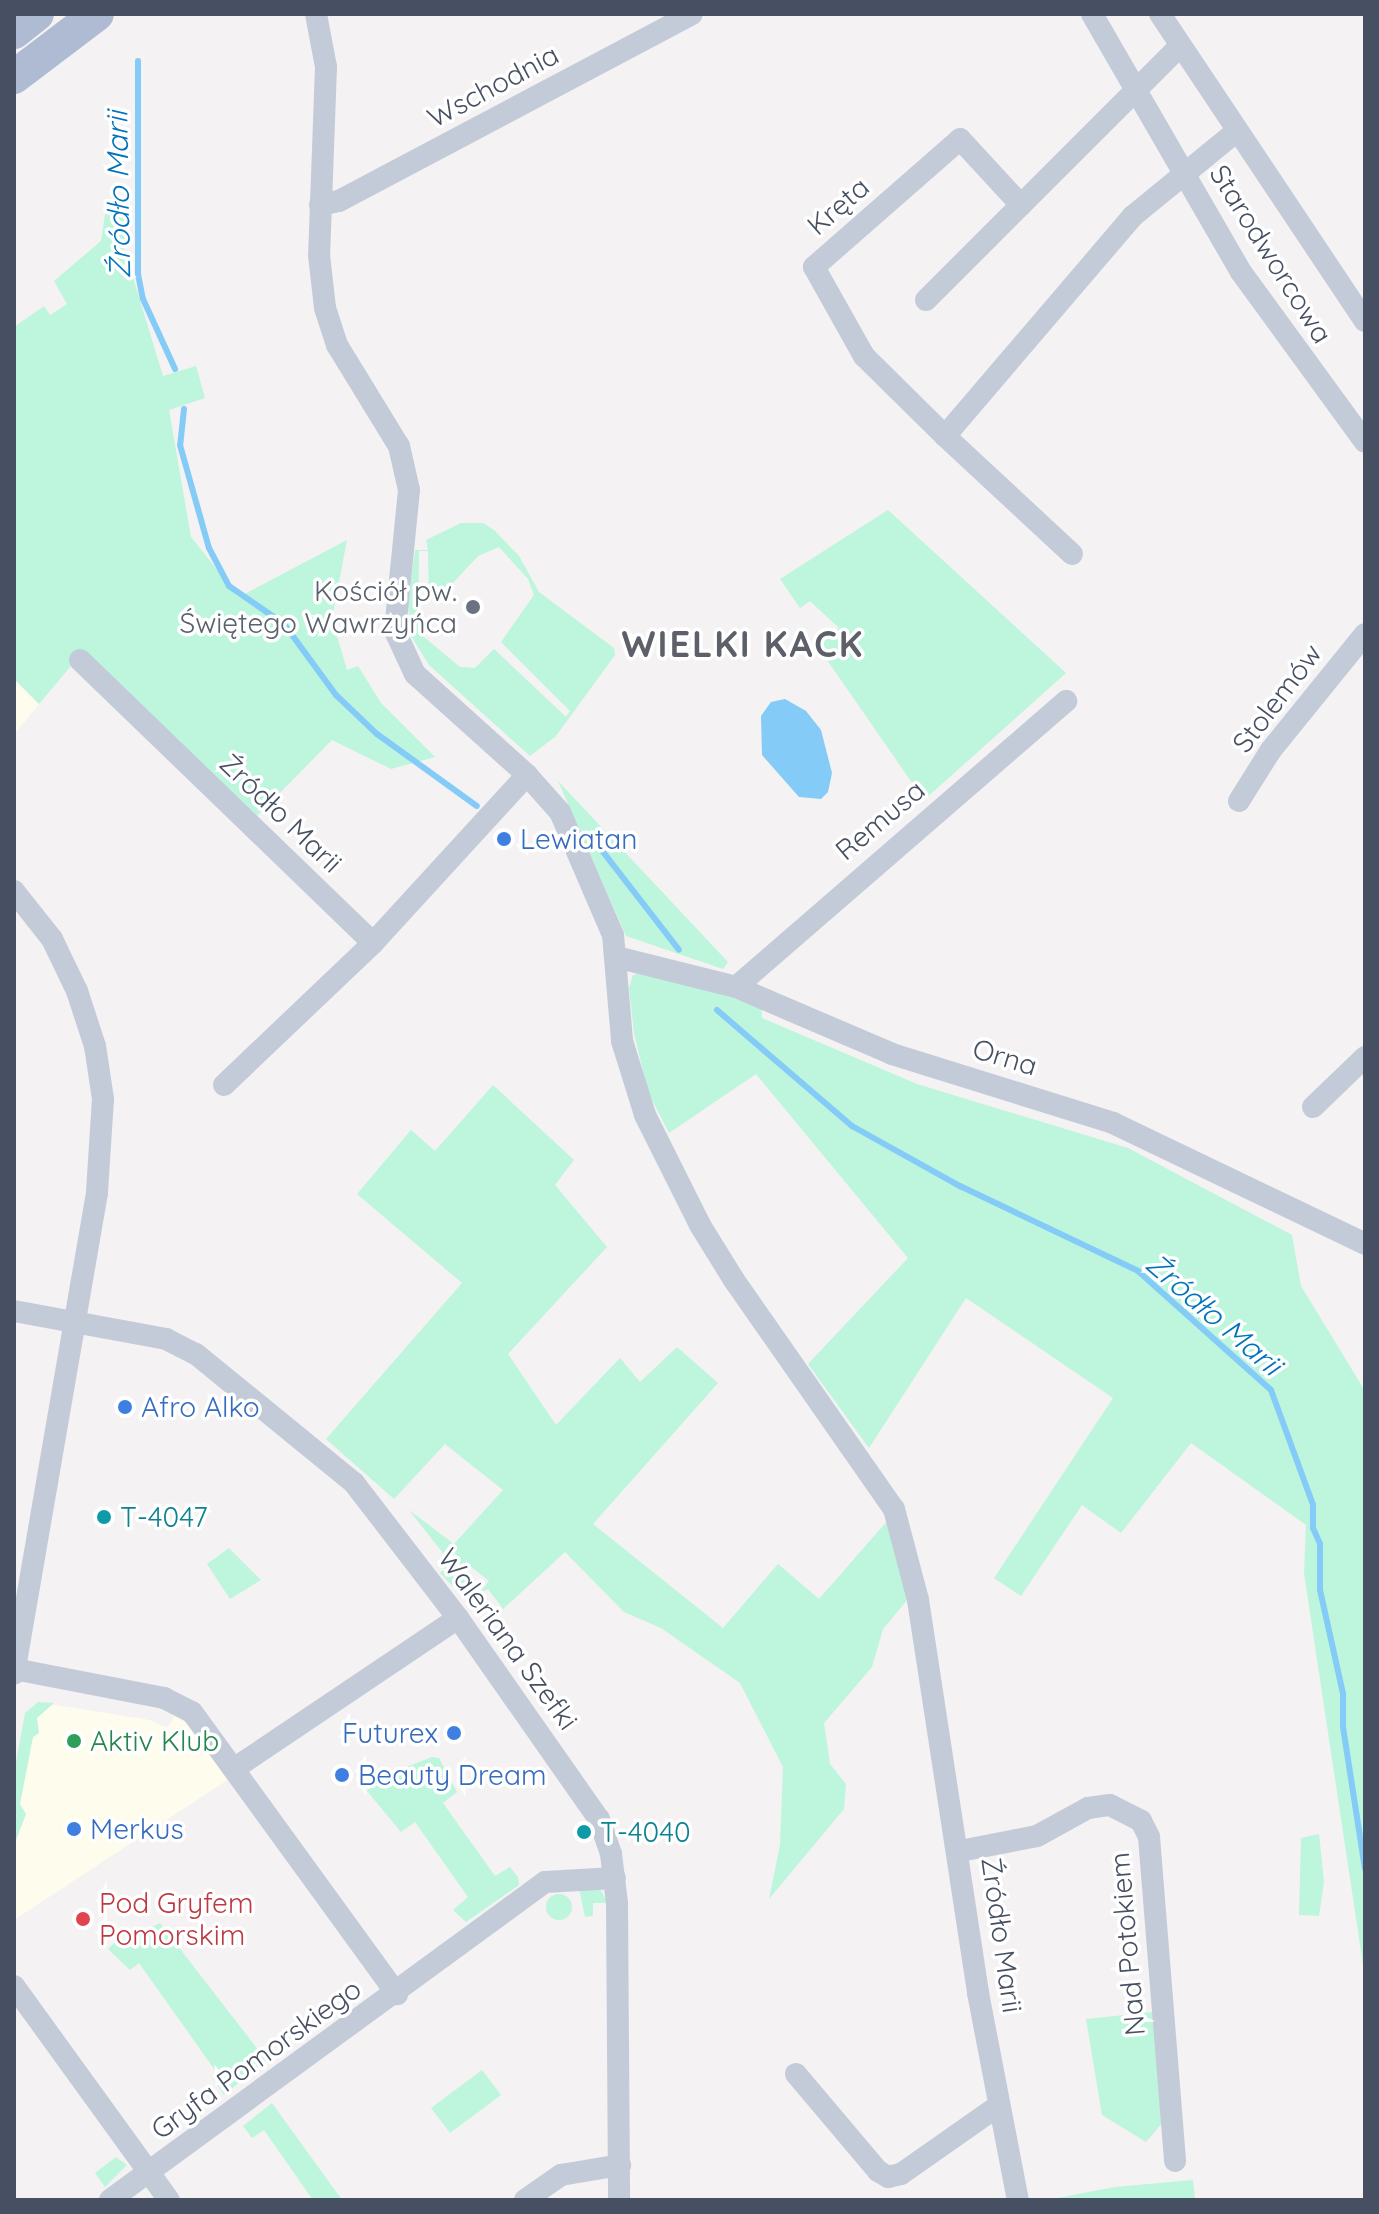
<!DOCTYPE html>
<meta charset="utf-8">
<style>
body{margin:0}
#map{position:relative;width:1379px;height:2214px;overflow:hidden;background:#f4f2f2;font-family:Quicksand,sans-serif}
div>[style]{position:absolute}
.commercial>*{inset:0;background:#fefcec}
.green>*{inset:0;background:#bdf5dd}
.round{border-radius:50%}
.water>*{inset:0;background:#85cbf7}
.stream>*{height:6px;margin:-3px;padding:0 3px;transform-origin:3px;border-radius:3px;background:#85cbf7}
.street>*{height:22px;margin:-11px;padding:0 11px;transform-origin:11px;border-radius:11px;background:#c4cbd8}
.primary>*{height:34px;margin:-17px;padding:0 17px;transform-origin:17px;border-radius:17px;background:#afbbd3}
.dots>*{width:22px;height:22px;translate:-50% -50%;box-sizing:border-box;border:4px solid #fff;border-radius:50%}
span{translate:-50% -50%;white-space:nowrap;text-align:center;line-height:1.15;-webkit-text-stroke:7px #fff;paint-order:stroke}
.street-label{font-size:28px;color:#475062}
.worship-label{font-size:28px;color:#5b616d}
.right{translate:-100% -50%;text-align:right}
.shop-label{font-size:28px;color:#366cbe}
.left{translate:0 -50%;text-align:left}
.culture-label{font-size:28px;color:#0d838f}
.leisure-label{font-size:28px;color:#27864d}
.health-label{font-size:28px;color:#be3a42}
.water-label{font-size:30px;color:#0073bc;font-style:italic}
.district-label{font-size:36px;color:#5d6068;font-weight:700;letter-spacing:2px}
.frame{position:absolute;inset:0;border:16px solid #475062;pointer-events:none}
</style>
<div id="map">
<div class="commercial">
<div style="clip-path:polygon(14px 679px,39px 704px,14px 735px)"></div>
<div style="clip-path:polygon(38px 1702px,150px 1720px,167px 1728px,175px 1716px,186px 1723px,229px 1779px,14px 1920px,15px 1767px,25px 1713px)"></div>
</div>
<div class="green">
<div style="clip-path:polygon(127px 208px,124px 248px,163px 376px,196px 366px,205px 398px,169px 410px,191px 537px,239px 597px,347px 540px,332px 619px,347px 670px,358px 666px,381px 703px,435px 757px,391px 769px,332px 740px,257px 816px,81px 654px,39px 704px,14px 679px,14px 327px,44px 306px,50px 315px,67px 304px,54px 281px,101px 241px,105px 214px)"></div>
<div style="clip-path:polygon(888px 510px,1066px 673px,924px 800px,816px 644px,839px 628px,810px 601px,800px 608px,780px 579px)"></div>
<div style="clip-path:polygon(evenodd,461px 523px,483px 523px,494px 530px,519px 556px,539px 592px,614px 648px,615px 655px,556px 736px,530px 756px,429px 665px,411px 636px,408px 605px,415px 550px,428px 550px,426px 540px,461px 523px,499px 547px,528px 579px,534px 595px,501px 642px,570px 711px,566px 717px,494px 649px,475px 668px,460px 667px,418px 632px,419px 551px,428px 551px,429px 597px,436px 601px,478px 556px,499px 547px)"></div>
<div style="clip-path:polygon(558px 781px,728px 962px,723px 969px,626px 936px)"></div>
<div style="clip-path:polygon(649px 971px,761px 1007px,762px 1018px,917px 1084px,1128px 1148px,1292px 1235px,1301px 1286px,1365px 1391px,1365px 1978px,1304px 1573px,1306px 1525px,1191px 1443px,1121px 1533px,1082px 1505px,1021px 1596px,994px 1578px,1113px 1398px,966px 1298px,869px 1448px,808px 1364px,908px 1258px,756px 1074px,669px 1133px,648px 1092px,634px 1033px,629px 988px,633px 975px)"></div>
<div style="clip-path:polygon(493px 1085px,574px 1160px,555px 1185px,607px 1247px,508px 1354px,556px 1425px,620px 1358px,640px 1382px,677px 1347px,718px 1383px,593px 1524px,723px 1628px,778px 1564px,819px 1599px,888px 1520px,908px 1599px,883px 1629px,872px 1667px,824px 1723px,830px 1764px,846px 1784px,844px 1809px,769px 1899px,780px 1845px,783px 1767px,740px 1683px,661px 1628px,624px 1612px,565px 1552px,503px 1609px,488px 1589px,476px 1595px,476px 1588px,481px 1591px,489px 1581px,470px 1566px,462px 1577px,471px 1584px,463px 1594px,457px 1591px,440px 1573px,450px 1562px,409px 1510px,454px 1544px,503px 1490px,445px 1444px,394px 1499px,326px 1439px,462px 1283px,357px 1194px,411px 1130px,435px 1151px)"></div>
<div style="clip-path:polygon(229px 1548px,261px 1580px,230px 1599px,207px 1564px)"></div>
<div style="clip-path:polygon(38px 1702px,54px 1703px,37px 1718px,39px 1733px,33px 1737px,20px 1804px,26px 1814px,16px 1840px,15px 1767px,25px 1713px)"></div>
<div style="clip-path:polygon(432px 1757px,439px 1758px,457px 1792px,443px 1803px,495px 1876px,510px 1867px,518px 1877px,519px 1885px,466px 1922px,453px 1910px,468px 1897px,415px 1822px,401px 1832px,367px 1791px,376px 1779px)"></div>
<div style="clip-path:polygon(1319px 1834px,1324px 1882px,1319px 1916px,1299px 1915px,1301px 1838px)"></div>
<div style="clip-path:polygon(579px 1888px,600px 1889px,608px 1903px,593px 1903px,593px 1916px,585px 1917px)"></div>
<div class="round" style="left:546px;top:1894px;width:26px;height:26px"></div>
<div style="clip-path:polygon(160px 1923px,266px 2060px,224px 2095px,213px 2078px,217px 2073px,139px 1963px,130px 1970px,108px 1949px,119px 1938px,125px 1940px)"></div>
<div style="clip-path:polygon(1153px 2012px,1163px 2122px,1146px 2142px,1102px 2115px,1086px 2019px)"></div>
<div style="clip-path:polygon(482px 2070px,501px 2095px,450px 2133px,431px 2108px)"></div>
<div style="clip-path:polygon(272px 2103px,342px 2200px,313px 2200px,264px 2130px,252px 2138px,243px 2126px)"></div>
<div style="clip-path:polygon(116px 2157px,127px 2165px,105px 2187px,95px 2173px)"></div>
<div style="clip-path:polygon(1193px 2180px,1195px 2200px,1047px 2200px,1115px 2187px)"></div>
</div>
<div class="water">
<div style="clip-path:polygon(785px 699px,806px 711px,821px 730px,832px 773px,828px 792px,821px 799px,799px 797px,762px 755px,761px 716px,771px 702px)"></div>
</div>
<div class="stream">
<div style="left:138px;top:61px;width:213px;rotate:90deg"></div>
<div style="left:138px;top:274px;width:25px;rotate:79deg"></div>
<div style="left:143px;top:299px;width:77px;rotate:65.4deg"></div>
<div style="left:184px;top:409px;width:36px;rotate:96deg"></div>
<div style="left:180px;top:445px;width:107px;rotate:74.3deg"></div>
<div style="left:209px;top:548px;width:43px;rotate:62.2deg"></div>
<div style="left:229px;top:586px;width:67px;rotate:34.6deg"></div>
<div style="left:284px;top:624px;width:88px;rotate:53.8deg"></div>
<div style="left:336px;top:695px;width:57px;rotate:43.6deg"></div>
<div style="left:377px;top:734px;width:123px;rotate:35.8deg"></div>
<div style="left:593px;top:839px;width:140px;rotate:52.2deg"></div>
<div style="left:717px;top:1010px;width:178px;rotate:40.7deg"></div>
<div style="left:852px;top:1126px;width:124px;rotate:29.1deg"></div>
<div style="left:960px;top:1186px;width:197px;rotate:25.5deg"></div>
<div style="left:1138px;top:1271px;width:178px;rotate:41.8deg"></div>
<div style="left:1271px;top:1390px;width:122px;rotate:69.9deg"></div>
<div style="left:1313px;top:1505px;width:23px;rotate:90deg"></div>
<div style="left:1313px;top:1528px;width:17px;rotate:66deg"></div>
<div style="left:1320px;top:1544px;width:46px;rotate:90deg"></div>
<div style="left:1320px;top:1590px;width:107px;rotate:77.5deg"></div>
<div style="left:1343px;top:1694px;width:33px;rotate:90deg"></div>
<div style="left:1343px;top:1727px;width:144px;rotate:81.2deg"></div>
</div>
<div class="street">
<div style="left:316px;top:14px;width:54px;rotate:79.3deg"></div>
<div style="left:326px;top:67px;width:188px;rotate:92.1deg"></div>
<div style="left:319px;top:255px;width:53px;rotate:83.5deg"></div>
<div style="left:325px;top:308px;width:39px;rotate:72deg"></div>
<div style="left:337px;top:345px;width:119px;rotate:58.5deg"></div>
<div style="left:399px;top:446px;width:45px;rotate:77.2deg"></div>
<div style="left:409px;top:490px;width:142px;rotate:95.7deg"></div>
<div style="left:395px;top:631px;width:47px;rotate:65.1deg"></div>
<div style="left:415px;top:674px;width:151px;rotate:42deg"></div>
<div style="left:527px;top:775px;width:50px;rotate:48.3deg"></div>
<div style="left:560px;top:812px;width:134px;rotate:66.7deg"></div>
<div style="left:613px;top:935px;width:106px;rotate:85.1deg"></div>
<div style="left:622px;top:1041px;width:77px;rotate:72.7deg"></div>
<div style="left:645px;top:1115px;width:123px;rotate:63.4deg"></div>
<div style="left:700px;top:1225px;width:65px;rotate:58.3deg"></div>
<div style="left:734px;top:1280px;width:279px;rotate:55.1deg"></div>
<div style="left:894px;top:1509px;width:94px;rotate:75.2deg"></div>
<div style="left:918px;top:1600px;width:398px;rotate:81.3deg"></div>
<div style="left:978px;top:1993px;width:211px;rotate:79.1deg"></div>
<div style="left:1092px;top:14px;width:298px;rotate:60deg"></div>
<div style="left:1241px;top:272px;width:210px;rotate:53.9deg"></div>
<div style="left:1160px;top:14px;width:369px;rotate:56.3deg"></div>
<div style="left:320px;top:205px;width:19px;rotate:-12deg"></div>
<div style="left:339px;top:201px;width:399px;rotate:-27.9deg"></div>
<div style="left:926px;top:300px;width:359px;rotate:-45deg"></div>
<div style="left:945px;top:436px;width:114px;rotate:-135.4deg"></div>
<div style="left:864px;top:356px;width:102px;rotate:-119.3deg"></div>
<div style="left:814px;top:267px;width:194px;rotate:-41.2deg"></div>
<div style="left:960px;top:139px;width:90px;rotate:47.3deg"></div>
<div style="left:1072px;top:554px;width:173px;rotate:-137.1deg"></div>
<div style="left:945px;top:436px;width:289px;rotate:-49.5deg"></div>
<div style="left:1133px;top:216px;width:134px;rotate:-39.3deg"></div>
<div style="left:80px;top:660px;width:407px;rotate:44deg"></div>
<div style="left:1239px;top:801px;width:60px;rotate:-57.9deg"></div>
<div style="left:1271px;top:750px;width:149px;rotate:-51deg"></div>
<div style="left:14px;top:891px;width:61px;rotate:51.6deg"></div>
<div style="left:52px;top:939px;width:58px;rotate:64.3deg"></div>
<div style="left:77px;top:991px;width:58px;rotate:71.9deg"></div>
<div style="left:95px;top:1046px;width:54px;rotate:81.4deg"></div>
<div style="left:103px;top:1099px;width:94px;rotate:93.7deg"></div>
<div style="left:97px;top:1193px;width:488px;rotate:99.8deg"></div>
<div style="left:616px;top:957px;width:124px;rotate:14deg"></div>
<div style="left:736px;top:987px;width:170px;rotate:23.2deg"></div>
<div style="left:892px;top:1054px;width:232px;rotate:17.3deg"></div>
<div style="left:1113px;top:1123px;width:280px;rotate:25.6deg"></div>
<div style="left:736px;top:987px;width:437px;rotate:-40.9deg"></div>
<div style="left:224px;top:1085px;width:206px;rotate:-43.6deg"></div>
<div style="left:373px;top:943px;width:228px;rotate:-47.5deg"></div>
<div style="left:1313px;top:1107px;width:72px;rotate:-43.9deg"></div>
<div style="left:14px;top:1311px;width:155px;rotate:10.4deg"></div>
<div style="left:166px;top:1339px;width:34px;rotate:27deg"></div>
<div style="left:196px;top:1354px;width:204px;rotate:39.2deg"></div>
<div style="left:354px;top:1483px;width:170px;rotate:52.4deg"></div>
<div style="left:458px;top:1618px;width:246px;rotate:55deg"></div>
<div style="left:599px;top:1819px;width:37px;rotate:71deg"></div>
<div style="left:611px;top:1854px;width:49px;rotate:83deg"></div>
<div style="left:617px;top:1903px;width:297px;rotate:89.6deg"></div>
<div style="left:14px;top:1669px;width:153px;rotate:10.9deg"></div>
<div style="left:164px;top:1698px;width:31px;rotate:27deg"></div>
<div style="left:192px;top:1712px;width:349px;rotate:54deg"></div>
<div style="left:235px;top:1768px;width:269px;rotate:-33.9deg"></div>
<div style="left:960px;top:1851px;width:78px;rotate:-11deg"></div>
<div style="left:1037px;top:1836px;width:58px;rotate:-28.8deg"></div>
<div style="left:1088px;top:1808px;width:22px;rotate:-8deg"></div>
<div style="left:1110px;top:1805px;width:35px;rotate:27deg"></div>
<div style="left:1141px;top:1821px;width:18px;rotate:63deg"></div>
<div style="left:1149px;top:1837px;width:325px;rotate:85.4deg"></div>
<div style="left:14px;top:1986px;width:264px;rotate:54.1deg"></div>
<div style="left:796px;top:2074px;width:127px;rotate:49.8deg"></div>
<div style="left:878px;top:2171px;width:12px;rotate:31deg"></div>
<div style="left:888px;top:2177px;width:13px;rotate:-13deg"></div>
<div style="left:901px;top:2174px;width:118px;rotate:-35deg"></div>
<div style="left:110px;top:2200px;width:539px;rotate:-36.17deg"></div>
<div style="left:545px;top:1882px;width:70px;rotate:-3.3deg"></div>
<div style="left:525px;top:2200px;width:44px;rotate:-34.8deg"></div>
<div style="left:561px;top:2175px;width:60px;rotate:-9.6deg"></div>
</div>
<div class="primary">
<div style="left:14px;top:32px;width:29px;rotate:-38deg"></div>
<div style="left:14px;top:77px;width:104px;rotate:-37.2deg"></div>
</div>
<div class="dots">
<div style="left:473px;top:607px;background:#6b7280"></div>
<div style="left:504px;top:839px;background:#3f7fe0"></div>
<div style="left:125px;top:1407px;background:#3f7fe0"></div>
<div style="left:104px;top:1517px;background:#0f9aa8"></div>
<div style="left:454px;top:1733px;background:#3f7fe0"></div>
<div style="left:74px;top:1741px;background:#2e9e5b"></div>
<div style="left:342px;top:1775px;background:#3f7fe0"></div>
<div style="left:74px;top:1829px;background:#3f7fe0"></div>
<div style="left:584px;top:1832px;background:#0f9aa8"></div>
<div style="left:83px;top:1919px;background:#e0444e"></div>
</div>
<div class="street-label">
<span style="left:493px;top:86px;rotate:-28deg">Wschodnia</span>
<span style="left:838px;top:206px;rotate:-41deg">Kręta</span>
<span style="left:1271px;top:254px;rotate:58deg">Starodworcowa</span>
<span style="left:1277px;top:698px;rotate:-53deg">Stolemów</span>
<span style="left:281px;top:813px;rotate:44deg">Źródło Marii</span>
<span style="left:880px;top:820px;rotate:-40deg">Remusa</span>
<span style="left:1005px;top:1057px;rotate:17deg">Orna</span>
<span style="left:508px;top:1639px;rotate:54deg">Waleriana Szefki</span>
<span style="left:1002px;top:1935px;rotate:82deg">Źródło Marii</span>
<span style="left:1127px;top:1944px;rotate:-95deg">Nad Potokiem</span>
<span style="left:256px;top:2059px;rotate:-36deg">Gryfa Pomorskiego</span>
</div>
<div class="worship-label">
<span class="right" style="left:457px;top:607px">Kościół pw.<br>Świętego Wawrzyńca</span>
</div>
<div class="shop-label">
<span class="left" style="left:520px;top:839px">Lewiatan</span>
<span class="left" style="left:141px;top:1407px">Afro Alko</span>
<span class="right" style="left:438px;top:1733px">Futurex</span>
<span class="left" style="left:358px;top:1775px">Beauty Dream</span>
<span class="left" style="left:90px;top:1829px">Merkus</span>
</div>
<div class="culture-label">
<span class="left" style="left:120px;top:1517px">T-4047</span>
<span class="left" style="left:600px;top:1832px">T-4040</span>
</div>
<div class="leisure-label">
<span class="left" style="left:90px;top:1741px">Aktiv Klub</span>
</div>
<div class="health-label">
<span class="left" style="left:99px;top:1919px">Pod Gryfem<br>Pomorskim</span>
</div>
<div class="water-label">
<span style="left:118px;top:195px;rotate:-91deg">Źródło Marii</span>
<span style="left:1214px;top:1314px;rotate:41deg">Źródło Marii</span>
</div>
<div class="district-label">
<span style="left:743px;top:644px">WIELKI KACK</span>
</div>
<div class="frame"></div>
</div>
